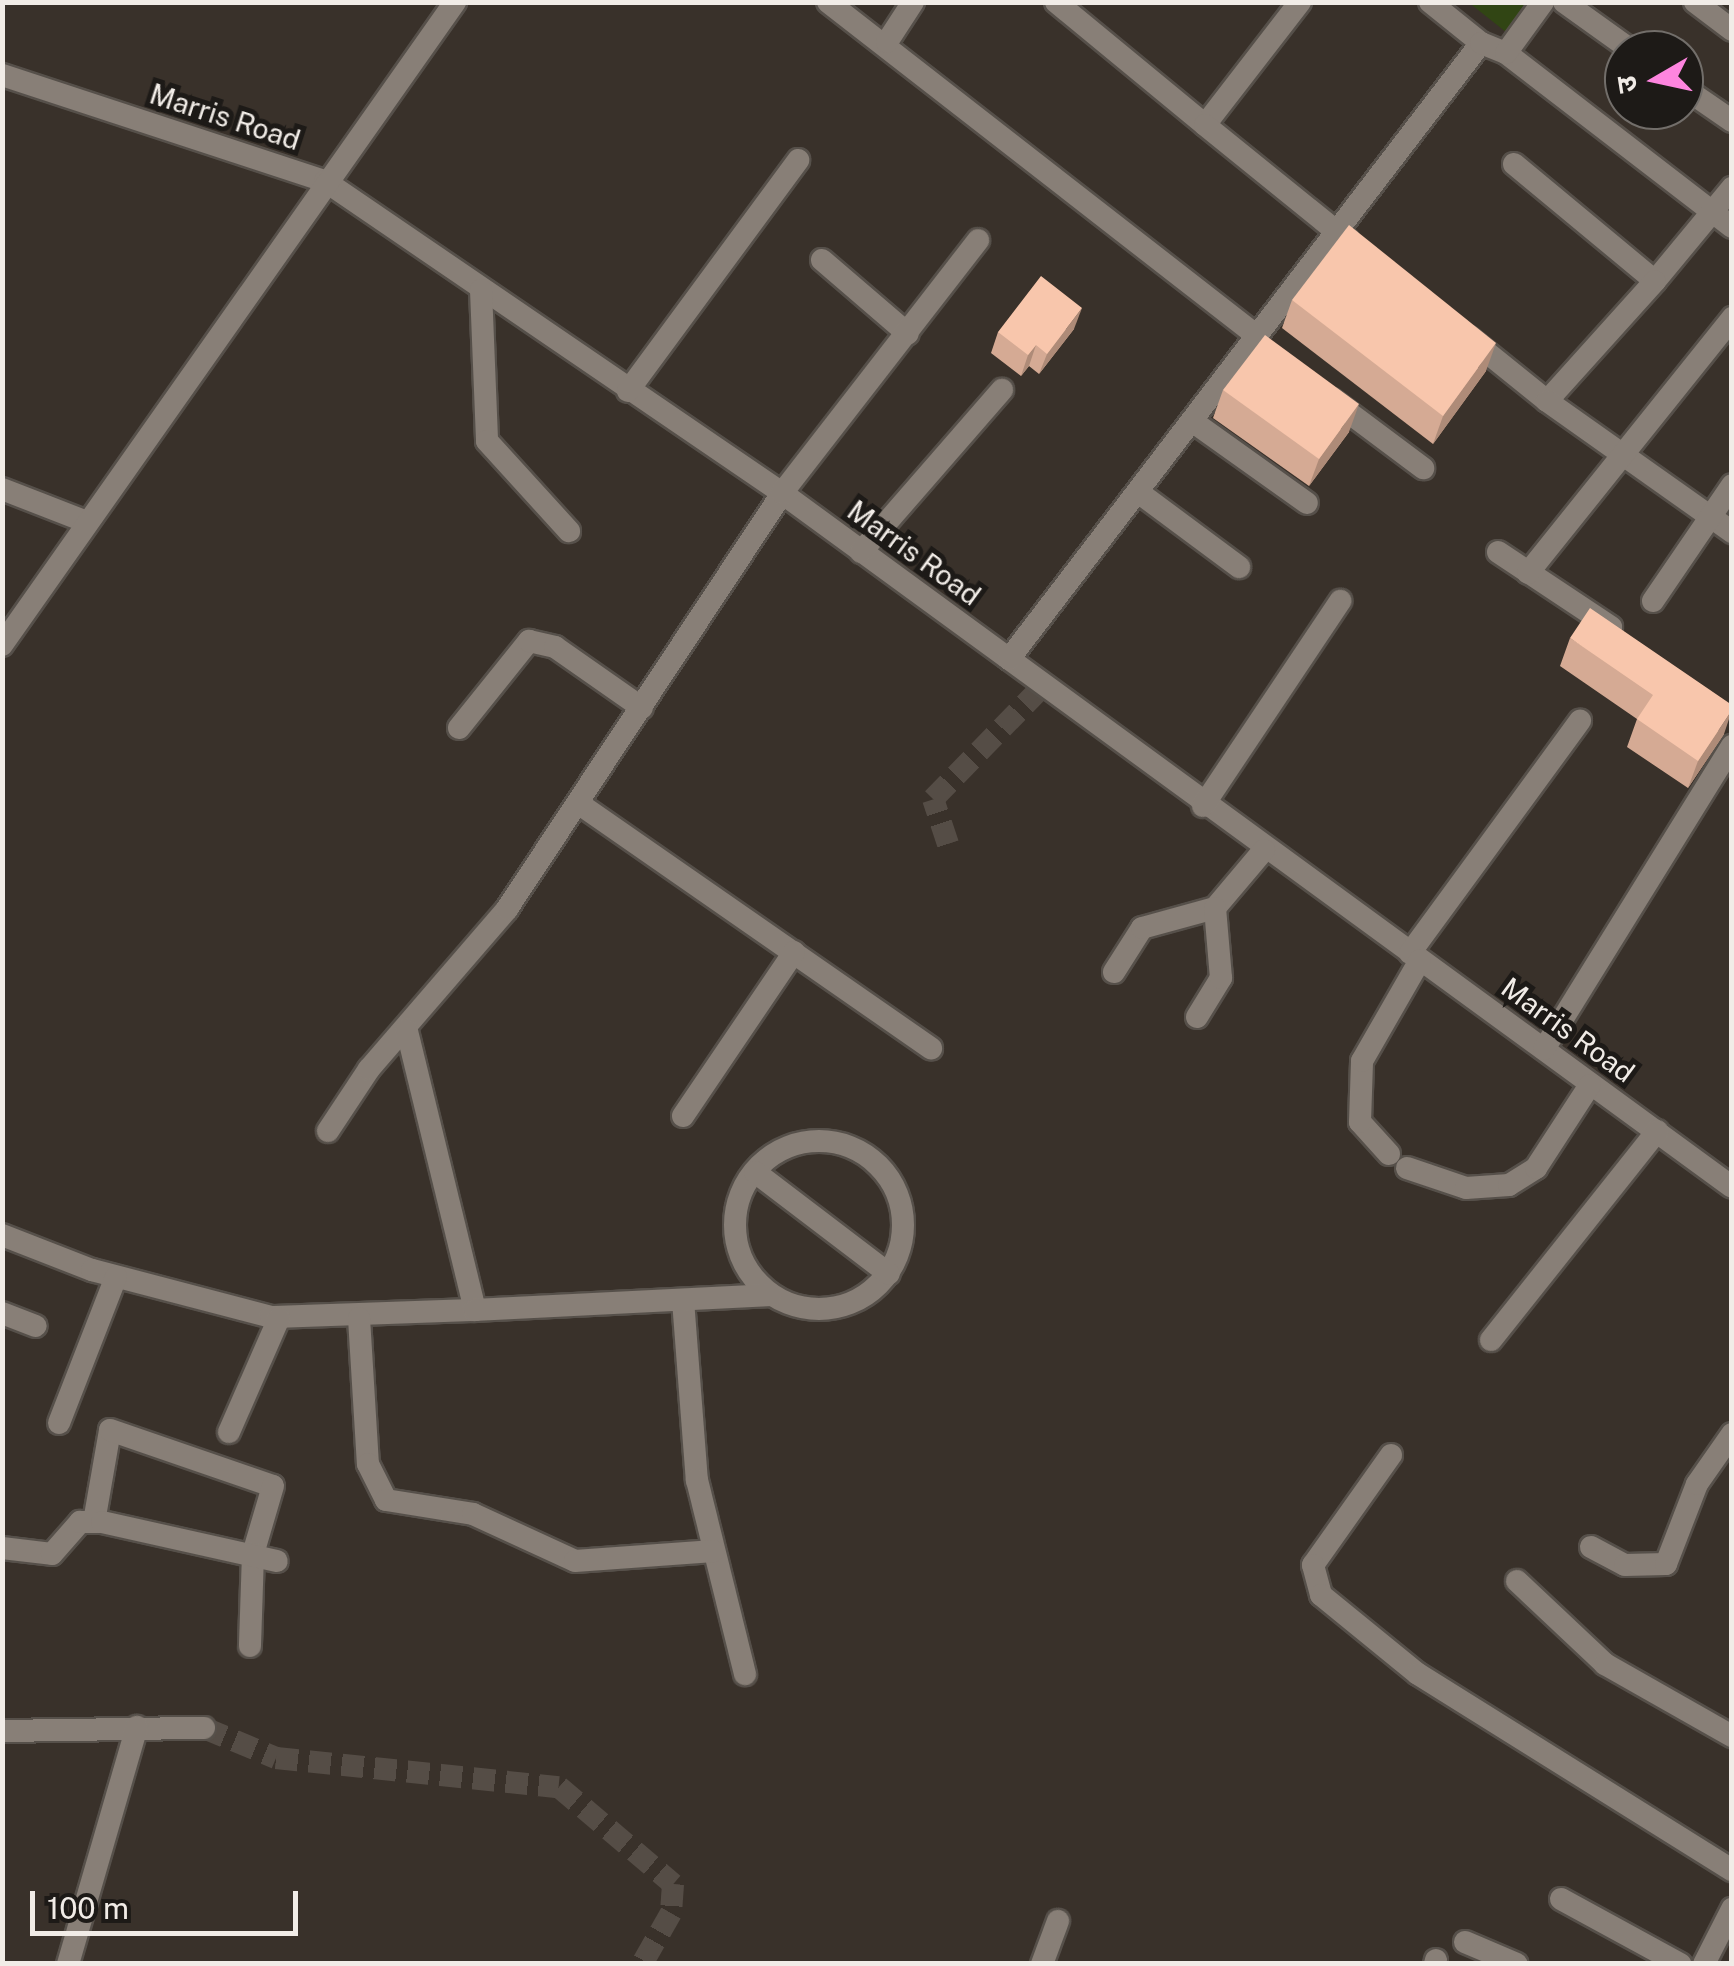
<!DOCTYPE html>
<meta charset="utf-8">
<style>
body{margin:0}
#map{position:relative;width:1734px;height:1966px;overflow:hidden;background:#39312a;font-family:"Public Sans","Noto Sans Devanagari",sans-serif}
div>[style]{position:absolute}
.green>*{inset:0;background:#314514}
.minor-tunnel>*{height:22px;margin-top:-11px;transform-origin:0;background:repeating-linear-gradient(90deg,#554d46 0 22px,transparent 0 33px)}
.roads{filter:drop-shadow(2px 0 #56504a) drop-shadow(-2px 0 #56504a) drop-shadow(0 2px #56504a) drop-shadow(0 -2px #56504a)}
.minor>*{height:22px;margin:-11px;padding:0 11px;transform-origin:11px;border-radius:11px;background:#887f77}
.minor>.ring{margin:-11px;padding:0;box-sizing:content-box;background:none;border:22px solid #887f77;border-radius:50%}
.wall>*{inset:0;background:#d5aa94}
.shaded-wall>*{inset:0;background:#ae8b78}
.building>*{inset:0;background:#f8c6ac}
span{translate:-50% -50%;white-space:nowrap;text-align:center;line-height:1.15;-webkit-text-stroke:10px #1d1a17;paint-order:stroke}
.street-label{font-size:28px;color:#f1ece7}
.frame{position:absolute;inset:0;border:5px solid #f1ece7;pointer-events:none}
.north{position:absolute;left:1604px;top:30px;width:100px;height:100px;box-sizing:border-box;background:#1d1a17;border:2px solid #726e6a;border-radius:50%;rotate:261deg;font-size:28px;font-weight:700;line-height:40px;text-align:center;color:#f1ece7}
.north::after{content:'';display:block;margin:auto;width:35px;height:45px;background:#fe85df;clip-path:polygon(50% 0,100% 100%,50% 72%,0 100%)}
.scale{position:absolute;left:30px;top:1891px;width:268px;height:45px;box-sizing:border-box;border:5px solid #f1ece7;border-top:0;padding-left:12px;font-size:30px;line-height:35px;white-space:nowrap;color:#f1ece7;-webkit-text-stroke:8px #1d1a17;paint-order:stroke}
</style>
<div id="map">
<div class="green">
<div style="clip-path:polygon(1468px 2px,1545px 3px,1511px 36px)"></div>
</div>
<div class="minor-tunnel">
<div style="left:948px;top:844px;width:47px;rotate:-108.4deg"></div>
<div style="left:933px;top:799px;width:159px;rotate:-45.8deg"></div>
<div style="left:204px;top:1728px;width:78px;rotate:22.6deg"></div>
<div style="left:276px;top:1758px;width:284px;rotate:5.9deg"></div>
<div style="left:559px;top:1787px;width:150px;rotate:40.4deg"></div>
<div style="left:673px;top:1884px;width:29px;rotate:94deg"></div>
<div style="left:671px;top:1913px;width:59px;rotate:119.6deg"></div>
</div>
<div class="roads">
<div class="minor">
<div style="left:828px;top:2px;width:544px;rotate:37.9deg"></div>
<div style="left:1056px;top:2px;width:193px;rotate:39.5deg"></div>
<div style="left:1300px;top:2px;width:155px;rotate:127.7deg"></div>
<div style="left:1205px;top:125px;width:183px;rotate:39deg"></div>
<div style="left:1430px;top:2px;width:65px;rotate:38.8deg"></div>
<div style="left:1564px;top:2px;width:82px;rotate:35.6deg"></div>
<div style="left:1695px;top:2px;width:46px;rotate:37.1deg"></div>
<div style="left:887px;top:42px;width:48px;rotate:-57deg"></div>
<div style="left:1506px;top:53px;width:285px;rotate:37.6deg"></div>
<div style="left:2px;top:75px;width:340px;rotate:18.2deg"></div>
<div style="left:325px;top:181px;width:553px;rotate:34.32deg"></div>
<div style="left:782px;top:493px;width:1176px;rotate:36.15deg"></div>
<div style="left:1684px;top:88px;width:58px;rotate:34.5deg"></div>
<div style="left:1514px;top:164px;width:183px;rotate:39.7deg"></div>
<div style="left:1655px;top:281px;width:121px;rotate:-50.4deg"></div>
<div style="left:822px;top:260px;width:113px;rotate:40.7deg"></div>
<div style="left:481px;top:290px;width:151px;rotate:87.7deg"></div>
<div style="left:487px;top:441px;width:122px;rotate:47.7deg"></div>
<div style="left:1469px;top:338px;width:100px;rotate:38.9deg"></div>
<div style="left:1547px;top:401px;width:161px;rotate:-48deg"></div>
<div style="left:628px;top:391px;width:287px;rotate:-53.6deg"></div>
<div style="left:1332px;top:400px;width:114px;rotate:36.8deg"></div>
<div style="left:1547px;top:401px;width:227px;rotate:35.3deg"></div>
<div style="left:1192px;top:421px;width:141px;rotate:35.5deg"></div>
<div style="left:2px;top:489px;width:91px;rotate:21.2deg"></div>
<div style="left:1138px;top:492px;width:126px;rotate:36.6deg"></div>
<div style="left:861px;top:552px;width:215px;rotate:-49deg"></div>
<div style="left:1498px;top:552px;width:136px;rotate:33.6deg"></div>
<div style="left:1528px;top:573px;width:327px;rotate:-51.3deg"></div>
<div style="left:1653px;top:601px;width:140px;rotate:-55.7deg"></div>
<div style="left:2px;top:645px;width:787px;rotate:-54.83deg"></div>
<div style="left:1009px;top:659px;width:776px;rotate:-52.54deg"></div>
<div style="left:1481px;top:43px;width:27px;rotate:22deg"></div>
<div style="left:1506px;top:53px;width:63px;rotate:-54deg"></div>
<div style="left:459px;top:728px;width:112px;rotate:-51.2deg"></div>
<div style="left:529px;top:641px;width:27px;rotate:13deg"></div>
<div style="left:555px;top:647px;width:106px;rotate:35deg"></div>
<div style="left:578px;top:803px;width:430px;rotate:34.8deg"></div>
<div style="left:1203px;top:806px;width:247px;rotate:-56.2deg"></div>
<div style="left:1410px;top:953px;width:288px;rotate:-53.8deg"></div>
<div style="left:1114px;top:972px;width:52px;rotate:-57.5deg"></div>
<div style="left:1142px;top:928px;width:76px;rotate:-15.3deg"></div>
<div style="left:1215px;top:908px;width:76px;rotate:-49.8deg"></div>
<div style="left:1197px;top:1017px;width:46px;rotate:-58.4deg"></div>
<div style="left:1221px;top:978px;width:70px;rotate:-94.9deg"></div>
<div style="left:1544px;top:1049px;width:357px;rotate:-58.2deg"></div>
<div style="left:683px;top:1116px;width:198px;rotate:-55.9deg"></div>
<div style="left:328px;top:1131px;width:74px;rotate:-56.5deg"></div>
<div style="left:369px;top:1069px;width:211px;rotate:-49.2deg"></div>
<div style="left:507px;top:909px;width:499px;rotate:-56.5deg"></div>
<div style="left:782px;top:493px;width:320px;rotate:-52.2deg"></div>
<div class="ring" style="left:735px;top:1141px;width:146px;height:146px"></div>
<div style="left:1389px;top:1154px;width:43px;rotate:-132.2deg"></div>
<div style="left:1360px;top:1122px;width:61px;rotate:-88.1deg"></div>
<div style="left:1362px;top:1061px;width:116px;rotate:-60.1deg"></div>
<div style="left:1407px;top:1168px;width:62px;rotate:18.7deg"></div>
<div style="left:1466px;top:1188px;width:43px;rotate:-4deg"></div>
<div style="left:1509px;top:1185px;width:32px;rotate:-32deg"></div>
<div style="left:1536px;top:1168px;width:99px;rotate:-57deg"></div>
<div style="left:755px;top:1172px;width:168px;rotate:37.3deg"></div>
<div style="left:2px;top:1235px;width:97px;rotate:21.3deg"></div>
<div style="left:92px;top:1270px;width:185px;rotate:14.7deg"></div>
<div style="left:271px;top:1317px;width:204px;rotate:-2deg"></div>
<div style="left:475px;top:1310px;width:288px;rotate:-103.7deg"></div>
<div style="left:683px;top:1300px;width:181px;rotate:85.6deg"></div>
<div style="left:697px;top:1480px;width:200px;rotate:76.1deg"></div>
<div style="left:475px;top:1310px;width:296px;rotate:-2.9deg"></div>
<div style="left:2px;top:1313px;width:36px;rotate:21deg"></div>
<div style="left:359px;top:1318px;width:146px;rotate:86.5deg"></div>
<div style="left:368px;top:1464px;width:40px;rotate:63.4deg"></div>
<div style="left:386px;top:1500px;width:88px;rotate:9.1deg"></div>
<div style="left:473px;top:1514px;width:112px;rotate:24.7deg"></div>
<div style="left:575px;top:1561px;width:139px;rotate:-4.1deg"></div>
<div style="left:1491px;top:1340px;width:267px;rotate:-51.5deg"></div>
<div style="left:59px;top:1423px;width:157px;rotate:-68.7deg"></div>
<div style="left:229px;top:1432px;width:124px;rotate:-66.3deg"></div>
<div style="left:1391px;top:1455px;width:135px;rotate:125.3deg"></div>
<div style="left:1313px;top:1565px;width:31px;rotate:75deg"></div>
<div style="left:1321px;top:1595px;width:125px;rotate:39.2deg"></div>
<div style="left:1418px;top:1674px;width:370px;rotate:32deg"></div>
<div style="left:94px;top:1522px;width:93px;rotate:-80.1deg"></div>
<div style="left:110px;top:1430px;width:172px;rotate:19deg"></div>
<div style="left:273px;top:1486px;width:71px;rotate:106.4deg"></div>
<div style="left:253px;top:1554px;width:92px;rotate:91.9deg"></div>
<div style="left:1591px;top:1547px;width:38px;rotate:28deg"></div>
<div style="left:1625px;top:1565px;width:41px;rotate:-1.4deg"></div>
<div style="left:1666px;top:1564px;width:86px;rotate:-68.8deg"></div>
<div style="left:1697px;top:1484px;width:61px;rotate:-55deg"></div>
<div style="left:2px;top:1548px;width:50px;rotate:6.8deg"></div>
<div style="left:52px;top:1554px;width:43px;rotate:-48.8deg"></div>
<div style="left:80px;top:1522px;width:22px"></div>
<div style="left:102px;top:1522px;width:179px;rotate:12.6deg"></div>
<div style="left:1517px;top:1581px;width:121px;rotate:43.3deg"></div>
<div style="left:1605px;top:1664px;width:146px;rotate:29.6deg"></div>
<div style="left:2px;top:1731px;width:202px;rotate:-0.9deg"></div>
<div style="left:1561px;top:1899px;width:136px;rotate:28.6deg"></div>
<div style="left:1465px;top:1942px;width:56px;rotate:22.9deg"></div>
<div style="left:68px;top:1964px;width:247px;rotate:-73.8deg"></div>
<div style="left:1042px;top:1964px;width:46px;rotate:-69.6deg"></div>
<div style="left:1435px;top:1964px;width:4px;rotate:-76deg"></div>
<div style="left:1704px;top:1964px;width:62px;rotate:-63deg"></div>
</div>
</div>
<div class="wall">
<div style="clip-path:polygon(1292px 300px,1486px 371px,1433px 444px,1282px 328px)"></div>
<div style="clip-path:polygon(1074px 329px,1039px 374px,1029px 366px,1021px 376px,991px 353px,998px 332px)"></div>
<div style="clip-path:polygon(1223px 390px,1349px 432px,1309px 486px,1213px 418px)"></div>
<div style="clip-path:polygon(1570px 638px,1724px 734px,1688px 788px,1627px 747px,1637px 719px,1560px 666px)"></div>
</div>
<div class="shaded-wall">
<div style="clip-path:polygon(1082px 308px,1074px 329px,1039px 374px,1047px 354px)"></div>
<div style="clip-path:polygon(1496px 343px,1486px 371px,1433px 444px,1443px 416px)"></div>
<div style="clip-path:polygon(1036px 345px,1029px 366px,1021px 376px,1028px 355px)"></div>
<div style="clip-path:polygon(1359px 404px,1349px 432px,1309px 486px,1319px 459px)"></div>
<div style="clip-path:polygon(1732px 710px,1724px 734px,1688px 788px,1698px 761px)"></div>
</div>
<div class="building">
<div style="clip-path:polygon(1349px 225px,1496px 343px,1443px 416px,1292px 300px)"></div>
<div style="clip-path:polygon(1041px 276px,1082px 308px,1047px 354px,1036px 345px,1028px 355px,998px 332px)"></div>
<div style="clip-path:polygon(1265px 335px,1359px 404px,1319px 459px,1223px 390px)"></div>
<div style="clip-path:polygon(1590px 608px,1732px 705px,1732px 710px,1698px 761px,1637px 719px,1653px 695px,1570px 638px)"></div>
</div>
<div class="street-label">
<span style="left:225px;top:117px;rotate:18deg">Marris Road</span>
<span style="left:914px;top:553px;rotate:36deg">Marris Road</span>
<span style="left:1568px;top:1030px;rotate:36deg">Marris Road</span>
</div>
<div class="frame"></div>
<div class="north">उ</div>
<div class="scale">100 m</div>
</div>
